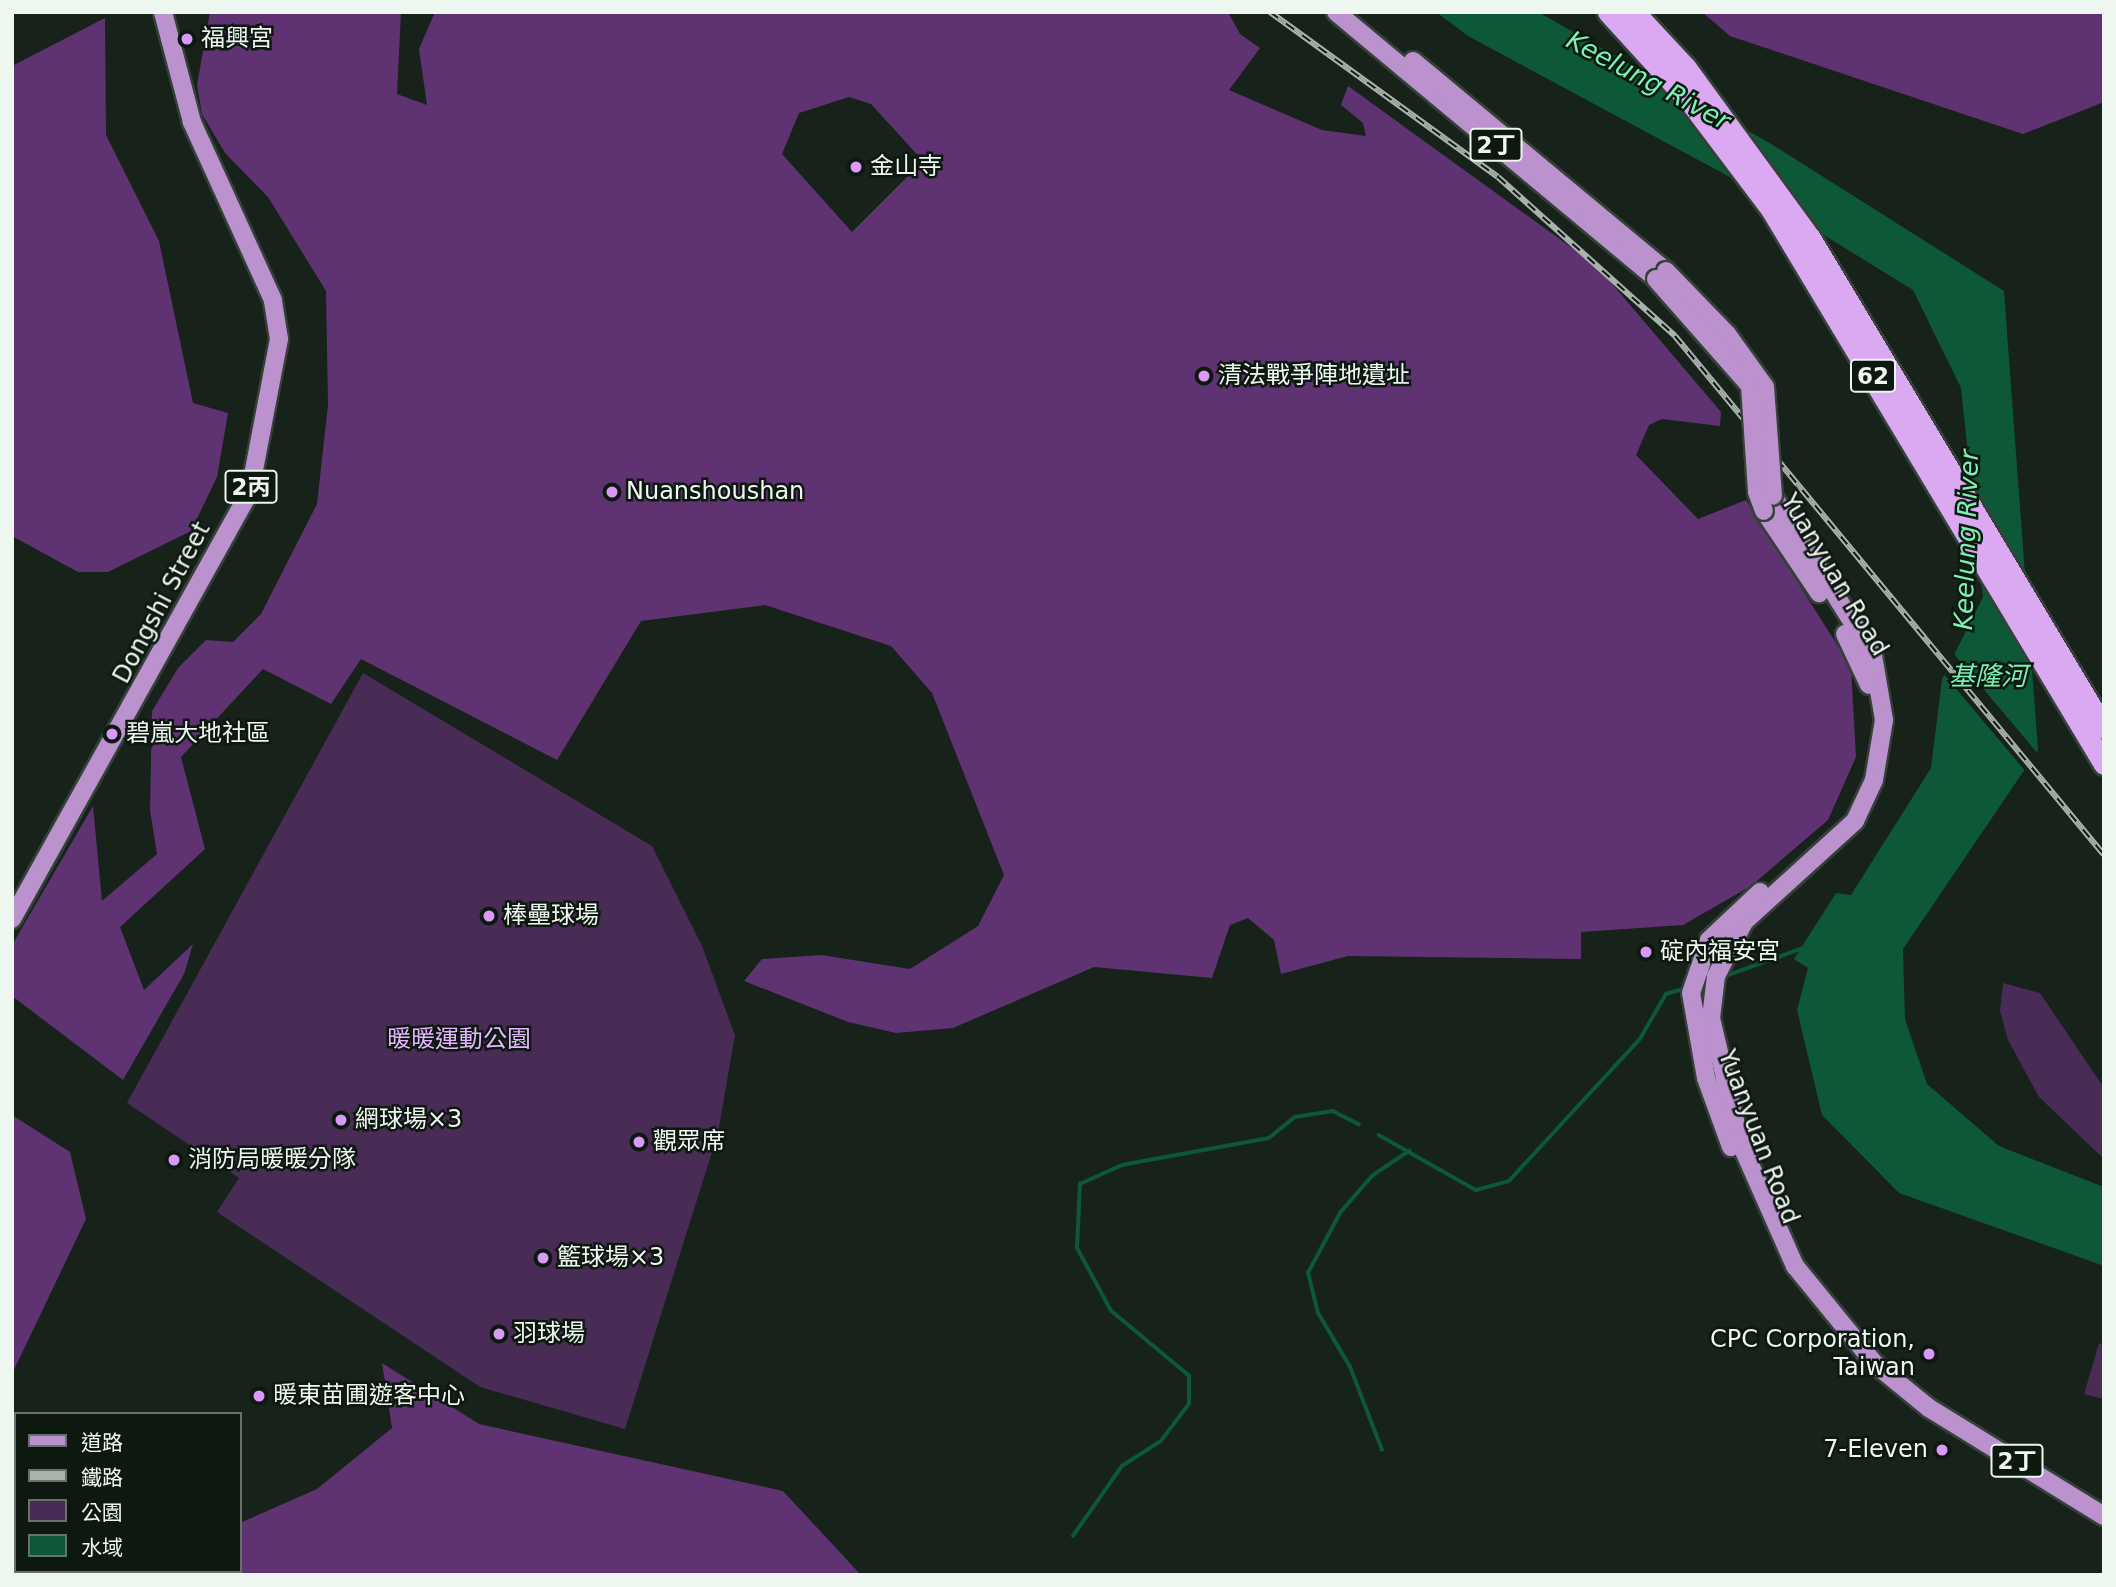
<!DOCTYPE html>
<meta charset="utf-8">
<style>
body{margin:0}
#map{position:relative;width:2116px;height:1587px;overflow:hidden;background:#16221a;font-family:"DejaVu Sans","Noto Sans TC",sans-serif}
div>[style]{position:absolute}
.green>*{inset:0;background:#492c56}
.forest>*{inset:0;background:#5f3372}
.water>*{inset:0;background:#0d5836}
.pier>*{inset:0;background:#16221a}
.stream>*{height:3.5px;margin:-1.75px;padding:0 1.75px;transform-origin:1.75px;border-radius:1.75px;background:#0d5836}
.roads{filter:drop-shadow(2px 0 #344038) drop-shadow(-2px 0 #344038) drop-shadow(0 2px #344038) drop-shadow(0 -2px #344038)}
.primary>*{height:18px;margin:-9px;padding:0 9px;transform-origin:9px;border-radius:9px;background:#bb92ce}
.highway>*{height:21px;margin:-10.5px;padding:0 10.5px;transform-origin:10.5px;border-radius:10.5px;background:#daa9f2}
.rail>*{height:6px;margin-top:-3px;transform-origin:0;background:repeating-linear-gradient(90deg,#0d1811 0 10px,#a9b2ac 0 20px);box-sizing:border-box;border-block:2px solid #a9b2ac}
.bridges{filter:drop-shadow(2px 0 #344038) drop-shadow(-2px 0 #344038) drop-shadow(0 2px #344038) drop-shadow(0 -2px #344038)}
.primary-bridge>*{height:18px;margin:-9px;padding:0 9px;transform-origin:9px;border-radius:9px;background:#bb92ce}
.dots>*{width:19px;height:19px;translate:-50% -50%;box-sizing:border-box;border:4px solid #0d1811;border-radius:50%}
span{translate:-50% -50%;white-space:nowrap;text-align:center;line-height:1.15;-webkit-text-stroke:5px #0d1811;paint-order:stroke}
.shield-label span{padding:2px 5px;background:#0d1811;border:2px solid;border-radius:5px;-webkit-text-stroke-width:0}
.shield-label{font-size:23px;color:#eef6f0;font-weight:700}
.poi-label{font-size:24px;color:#eef6f0}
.left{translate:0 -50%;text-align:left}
.right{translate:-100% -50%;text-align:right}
.street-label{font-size:24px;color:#eef6f0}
.park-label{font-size:24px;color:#e7b5ff}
.water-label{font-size:26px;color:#7bf2b1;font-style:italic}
.frame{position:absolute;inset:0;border:14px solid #eef6f0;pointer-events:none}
.legend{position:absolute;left:14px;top:1412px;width:228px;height:161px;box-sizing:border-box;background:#0d1811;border:2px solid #67716a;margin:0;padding:9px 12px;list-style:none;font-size:21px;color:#eef6f0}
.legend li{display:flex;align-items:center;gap:14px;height:35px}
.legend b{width:35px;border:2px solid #67716a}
</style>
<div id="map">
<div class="green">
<div style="clip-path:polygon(363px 673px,652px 846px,702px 946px,735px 1035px,718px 1133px,625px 1429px,480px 1387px,217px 1212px,239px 1178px,127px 1103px)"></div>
<div style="clip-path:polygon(2003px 983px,2040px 993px,2104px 1088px,2104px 1159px,2039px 1097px,2008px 1040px,2000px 1011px)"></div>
<div style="clip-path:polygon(2099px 1343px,2104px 1345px,2104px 1399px,2084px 1394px)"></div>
</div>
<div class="forest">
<div style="clip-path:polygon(evenodd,210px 12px,401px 12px,397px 94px,427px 105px,419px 49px,435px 12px,1228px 12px,1240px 34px,1260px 48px,1229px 90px,1322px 130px,1366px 136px,1363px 123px,1341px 105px,1348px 86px,1597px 266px,1721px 412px,1720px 426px,1662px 419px,1649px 425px,1636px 455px,1698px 519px,1746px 500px,1851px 667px,1856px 757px,1828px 820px,1751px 886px,1683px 925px,1581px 932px,1581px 959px,1348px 956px,1281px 974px,1274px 940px,1248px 918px,1230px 925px,1212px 978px,1094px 967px,953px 1028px,896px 1033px,848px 1022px,744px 981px,762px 959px,821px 955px,910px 969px,978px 926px,1004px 875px,932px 693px,891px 646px,765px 605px,641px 621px,557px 760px,361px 659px,331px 704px,263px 669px,181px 757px,205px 849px,120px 927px,144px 990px,193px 944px,184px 974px,123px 1080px,12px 996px,12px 945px,93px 806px,102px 901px,157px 854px,150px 810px,152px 711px,178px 668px,206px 640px,233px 642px,261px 614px,317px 504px,328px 405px,326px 291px,268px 197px,225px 153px,202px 114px,197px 85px,210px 12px,849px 97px,871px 104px,923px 161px,852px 232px,782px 154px,799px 113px,849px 97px)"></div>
<div style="clip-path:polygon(1702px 12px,2104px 12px,2104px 102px,2023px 134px,1730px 36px)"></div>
<div style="clip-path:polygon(105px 18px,106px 135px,159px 241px,193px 403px,228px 413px,217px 477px,191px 531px,108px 572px,78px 572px,12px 536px,12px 66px)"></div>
<div style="clip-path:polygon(12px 1115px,70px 1152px,86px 1219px,12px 1374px)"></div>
<div style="clip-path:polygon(382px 1363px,479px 1424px,783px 1491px,861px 1575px,181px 1575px,240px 1571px,240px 1523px,317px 1489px,392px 1428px)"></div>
</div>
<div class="water">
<div style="clip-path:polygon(1436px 12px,1538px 12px,1773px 145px,2004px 291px,2038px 750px,1903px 949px,1905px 1019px,1927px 1084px,1999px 1146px,2104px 1187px,2104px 1266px,1899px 1193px,1822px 1115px,1797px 1010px,1808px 968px,1794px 959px,1836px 893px,1851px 895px,1931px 768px,1942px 679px,1983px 597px,1961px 388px,1913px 290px,1728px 176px,1468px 36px)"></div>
</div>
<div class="pier">
<div style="clip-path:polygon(1953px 653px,2039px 755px,2027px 773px,1942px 672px)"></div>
</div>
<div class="stream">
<div style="left:1723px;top:977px;width:85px;rotate:-19.9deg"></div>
<div style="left:1379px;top:1135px;width:112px;rotate:29.6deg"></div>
<div style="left:1476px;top:1190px;width:34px;rotate:-15deg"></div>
<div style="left:1509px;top:1181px;width:193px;rotate:-47.3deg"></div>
<div style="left:1640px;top:1039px;width:52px;rotate:-60deg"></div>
<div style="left:1666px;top:994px;width:15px;rotate:-16deg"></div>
<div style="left:1382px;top:1450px;width:89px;rotate:-111.1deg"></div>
<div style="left:1350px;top:1367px;width:63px;rotate:-120.7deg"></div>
<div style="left:1318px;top:1313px;width:41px;rotate:-104deg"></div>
<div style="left:1308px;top:1273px;width:68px;rotate:-61.9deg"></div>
<div style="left:1340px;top:1213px;width:49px;rotate:-49.1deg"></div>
<div style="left:1372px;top:1176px;width:45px;rotate:-34deg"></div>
<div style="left:1073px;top:1536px;width:85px;rotate:-55deg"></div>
<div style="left:1122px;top:1466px;width:46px;rotate:-32.7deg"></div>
<div style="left:1161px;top:1441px;width:46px;rotate:-52.9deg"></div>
<div style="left:1189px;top:1404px;width:28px;rotate:-90deg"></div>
<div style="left:1189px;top:1376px;width:102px;rotate:-140.2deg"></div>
<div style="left:1111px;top:1311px;width:72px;rotate:-118.4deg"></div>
<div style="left:1077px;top:1248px;width:64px;rotate:-87.3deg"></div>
<div style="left:1080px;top:1184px;width:46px;rotate:-24.3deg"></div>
<div style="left:1122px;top:1165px;width:149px;rotate:-10.4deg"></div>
<div style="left:1269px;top:1138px;width:33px;rotate:-39deg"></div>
<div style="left:1295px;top:1117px;width:38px;rotate:-9deg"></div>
<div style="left:1333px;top:1111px;width:29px;rotate:27deg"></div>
</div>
<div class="roads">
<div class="primary">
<div style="left:1336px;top:12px;width:417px;rotate:39.8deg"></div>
<div style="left:1413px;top:61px;width:329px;rotate:39.7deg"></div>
<div style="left:1773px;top:496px;width:188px;rotate:57.8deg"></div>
<div style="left:1873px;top:655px;width:66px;rotate:80.4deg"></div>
<div style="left:1884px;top:720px;width:61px;rotate:99.5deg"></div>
<div style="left:1874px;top:780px;width:45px;rotate:114.9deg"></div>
<div style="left:1855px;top:821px;width:150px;rotate:137.7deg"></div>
<div style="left:1744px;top:922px;width:61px;rotate:117.4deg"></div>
<div style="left:1716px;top:976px;width:42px;rotate:96.8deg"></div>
<div style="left:1711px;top:1018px;width:127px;rotate:76.8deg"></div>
<div style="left:1740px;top:1142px;width:136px;rotate:66.1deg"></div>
<div style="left:1795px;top:1266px;width:127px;rotate:50.8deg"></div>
<div style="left:1875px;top:1364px;width:70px;rotate:39.2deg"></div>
<div style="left:1929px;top:1408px;width:206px;rotate:31.7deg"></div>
<div style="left:1764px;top:511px;width:99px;rotate:56.1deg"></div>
<div style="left:1845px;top:634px;width:56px;rotate:64.8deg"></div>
<div style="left:12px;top:919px;width:490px;rotate:-60.9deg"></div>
<div style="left:250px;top:491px;width:155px;rotate:-79.2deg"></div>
<div style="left:279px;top:339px;width:39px;rotate:-99deg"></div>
<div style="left:273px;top:300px;width:196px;rotate:-114.5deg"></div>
<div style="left:192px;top:122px;width:114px;rotate:-104.8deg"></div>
<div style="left:1731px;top:1147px;width:73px;rotate:-109.9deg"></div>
<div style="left:1706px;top:1078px;width:86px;rotate:-100deg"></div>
<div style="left:1691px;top:993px;width:56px;rotate:-71.2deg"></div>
<div style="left:1709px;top:940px;width:70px;rotate:-43.3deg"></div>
</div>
<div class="highway">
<div style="left:1608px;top:12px;width:123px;rotate:47.6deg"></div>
<div style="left:1691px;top:103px;width:133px;rotate:53deg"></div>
<div style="left:1771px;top:209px;width:647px;rotate:59.04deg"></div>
<div style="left:1634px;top:12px;width:76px;rotate:47.1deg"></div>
<div style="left:1686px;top:68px;width:210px;rotate:53.9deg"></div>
<div style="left:1810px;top:238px;width:571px;rotate:59.04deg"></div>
</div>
</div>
<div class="rail">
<div style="left:1270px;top:12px;width:281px;rotate:35.9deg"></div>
<div style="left:1498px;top:177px;width:238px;rotate:41.9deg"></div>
<div style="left:1675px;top:336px;width:673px;rotate:50.42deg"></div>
</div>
<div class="bridges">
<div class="primary-bridge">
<div style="left:1666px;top:271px;width:88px;rotate:45.9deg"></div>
<div style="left:1727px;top:334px;width:65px;rotate:54.4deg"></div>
<div style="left:1765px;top:387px;width:109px;rotate:85.8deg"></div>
<div style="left:1656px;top:279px;width:142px;rotate:48.7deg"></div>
<div style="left:1750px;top:386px;width:106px;rotate:86.2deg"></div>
<div style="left:1757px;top:492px;width:20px;rotate:70deg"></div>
</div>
</div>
<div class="dots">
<div style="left:187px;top:39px;background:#d99af7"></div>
<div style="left:856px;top:167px;background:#d99af7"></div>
<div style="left:1204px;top:376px;background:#d99af7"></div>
<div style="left:612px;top:492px;background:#d99af7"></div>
<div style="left:112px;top:734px;background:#d99af7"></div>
<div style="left:489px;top:916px;background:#d99af7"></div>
<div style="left:1646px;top:952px;background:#d99af7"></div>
<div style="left:341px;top:1120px;background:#d99af7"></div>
<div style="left:639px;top:1142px;background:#d99af7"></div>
<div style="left:174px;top:1160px;background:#d99af7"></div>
<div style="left:543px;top:1258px;background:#d99af7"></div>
<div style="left:499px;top:1334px;background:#d99af7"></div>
<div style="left:1929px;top:1354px;background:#d99af7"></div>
<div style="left:259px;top:1396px;background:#d99af7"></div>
<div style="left:1942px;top:1450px;background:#d99af7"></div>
</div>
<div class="shield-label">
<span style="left:1496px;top:145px">2丁</span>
<span style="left:1873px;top:376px">62</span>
<span style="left:251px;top:487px">2丙</span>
<span style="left:2017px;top:1461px">2丁</span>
</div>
<div class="poi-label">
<span class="left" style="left:201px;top:39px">福興宮</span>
<span class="left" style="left:870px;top:167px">金山寺</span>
<span class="left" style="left:1218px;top:376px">清法戰爭陣地遺址</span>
<span class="left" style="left:626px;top:492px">Nuanshoushan</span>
<span class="left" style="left:126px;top:734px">碧嵐大地社區</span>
<span class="left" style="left:503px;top:916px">棒壘球場</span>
<span class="left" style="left:1660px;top:952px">碇內福安宮</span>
<span class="left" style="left:355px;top:1120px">網球場×3</span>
<span class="left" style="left:653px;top:1142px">觀眾席</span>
<span class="left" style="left:188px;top:1160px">消防局暖暖分隊</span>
<span class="left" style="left:557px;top:1258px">籃球場×3</span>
<span class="left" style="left:513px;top:1334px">羽球場</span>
<span class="right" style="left:1915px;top:1354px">CPC Corporation,<br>Taiwan</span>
<span class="left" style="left:273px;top:1396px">暖東苗圃遊客中心</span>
<span class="right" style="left:1928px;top:1450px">7-Eleven</span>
</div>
<div class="street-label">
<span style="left:1834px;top:575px;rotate:59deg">Yuanyuan Road</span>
<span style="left:162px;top:603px;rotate:-62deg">Dongshi Street</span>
<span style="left:1758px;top:1137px;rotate:69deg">Yuanyuan Road</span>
</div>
<div class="park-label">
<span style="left:459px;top:1040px">暖暖運動公園</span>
</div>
<div class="water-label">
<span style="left:1648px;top:81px;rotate:28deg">Keelung River</span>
<span style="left:1967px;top:540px;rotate:-88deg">Keelung River</span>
<span style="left:1988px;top:677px">基隆河</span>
</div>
<div class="frame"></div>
<ul class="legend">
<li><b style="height:9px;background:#bb92ce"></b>道路</li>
<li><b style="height:9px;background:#a9b2ac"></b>鐵路</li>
<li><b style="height:19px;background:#492c56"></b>公園</li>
<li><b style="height:19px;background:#0d5836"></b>水域</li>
</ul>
</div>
